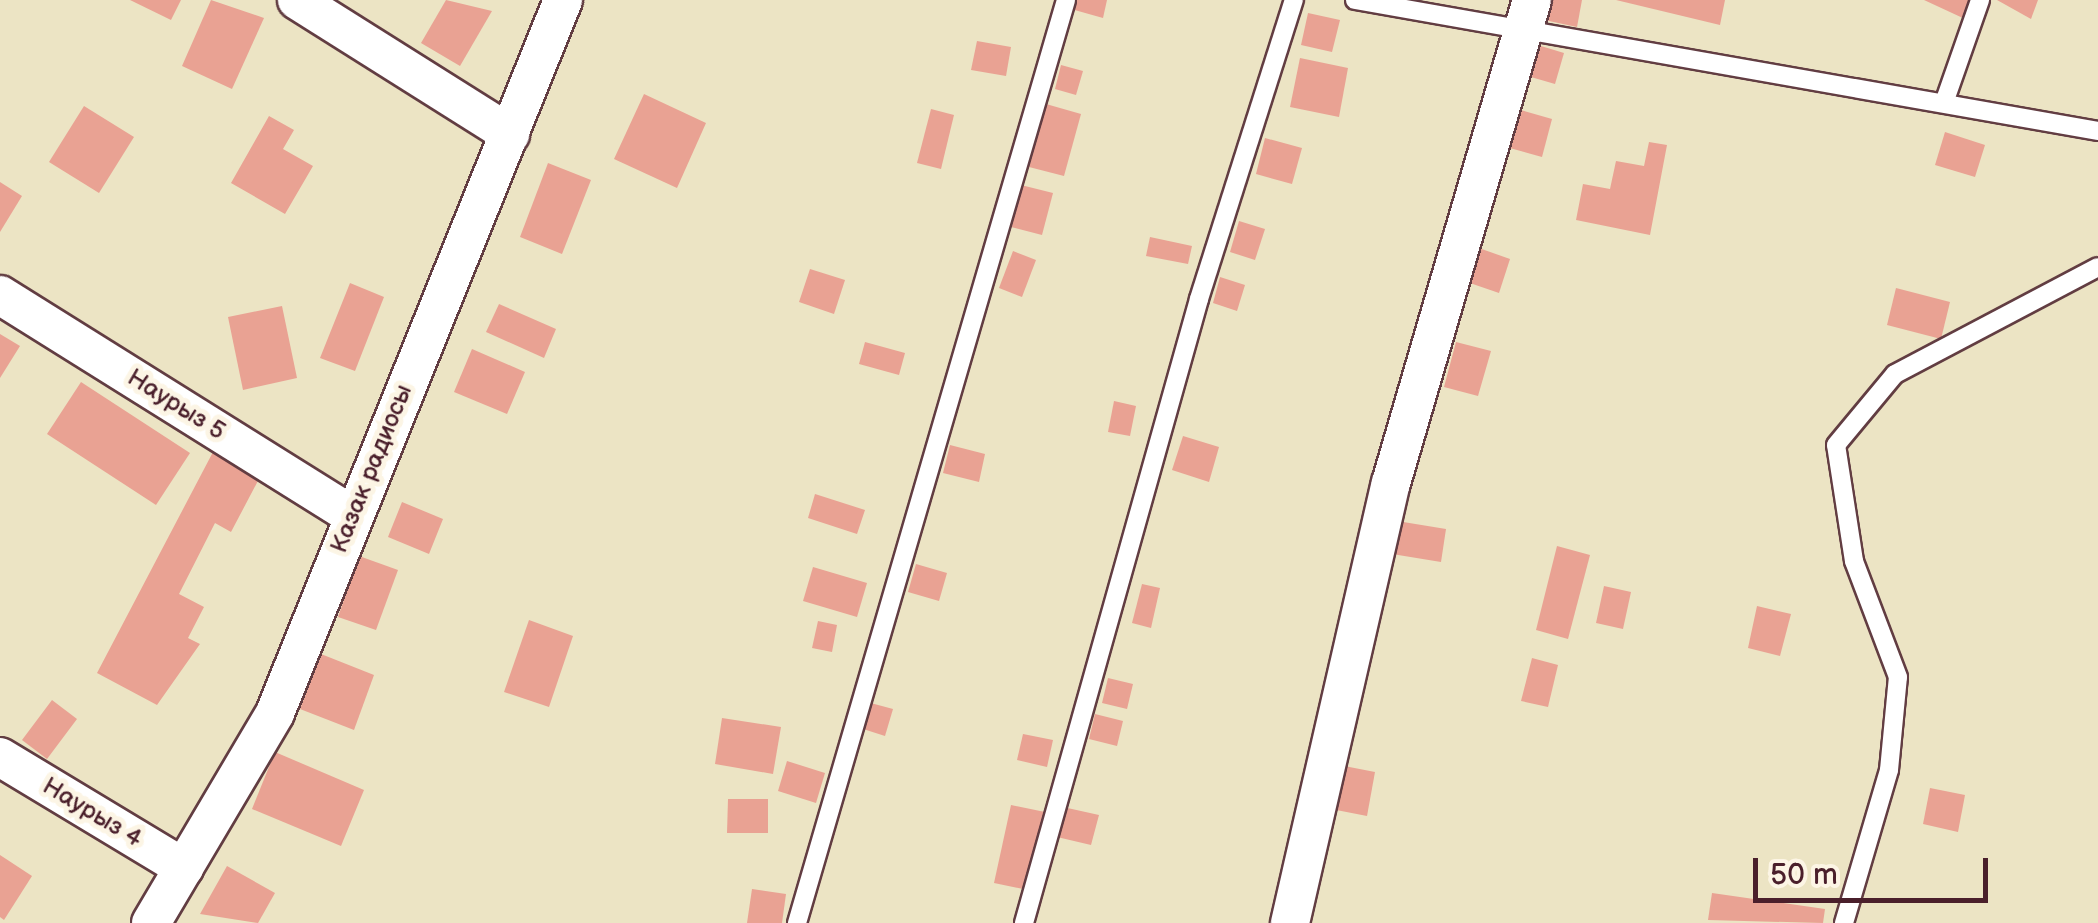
<!DOCTYPE html>
<meta charset="utf-8">
<style>
body{margin:0}
#map{position:relative;width:2098px;height:923px;overflow:hidden;background:#ece4c4;font-family:"Balsamiq Sans",sans-serif}
div>[style]{position:absolute}
.building>*{inset:0;background:#e9a293}
.roads{filter:drop-shadow(2px 0 #623d42) drop-shadow(-2px 0 #623d42) drop-shadow(0 2px #623d42) drop-shadow(0 -2px #623d42)}
.service>*{height:18px;margin:-9px;padding:0 9px;transform-origin:9px;border-radius:9px;background:#fff}
.minor>*{height:38px;margin:-19px;padding:0 19px;transform-origin:19px;border-radius:19px;background:#fff}
span{translate:-50% -50%;white-space:nowrap;text-align:center;line-height:1.15;-webkit-text-stroke:10px #fcf5e5;paint-order:stroke}
.street-label{font-size:25px;color:#4a1f2b}
.scale{position:absolute;left:1753px;top:858px;width:235px;height:45px;box-sizing:border-box;border:5px solid #4a1f2b;border-top:0;padding-left:12px;font-size:30px;line-height:35px;white-space:nowrap;color:#4a1f2b;-webkit-text-stroke:8px #fcf5e5;paint-order:stroke}
</style>
<div id="map">
<div class="building">
<div style="clip-path:polygon(130px 0,181px 0,171px 20px)"></div>
<div style="clip-path:polygon(211px 0,264px 18px,232px 89px,182px 66px)"></div>
<div style="clip-path:polygon(446px 0,492px 11px,460px 66px,421px 43px)"></div>
<div style="clip-path:polygon(1074px 0,1107px 0,1103px 18px,1071px 9px)"></div>
<div style="clip-path:polygon(1539px 0,1582px 0,1577px 27px,1535px 18px)"></div>
<div style="clip-path:polygon(1616px 0,1725px 0,1720px 25px)"></div>
<div style="clip-path:polygon(1924px 0,1971px 0,1965px 19px)"></div>
<div style="clip-path:polygon(1997px 0,2038px 0,2031px 19px)"></div>
<div style="clip-path:polygon(1308px 13px,1340px 20px,1332px 52px,1301px 45px)"></div>
<div style="clip-path:polygon(977px 41px,1011px 47px,1006px 76px,971px 70px)"></div>
<div style="clip-path:polygon(1531px 43px,1564px 53px,1555px 84px,1521px 74px)"></div>
<div style="clip-path:polygon(1300px 58px,1348px 68px,1339px 117px,1290px 107px)"></div>
<div style="clip-path:polygon(1061px 65px,1083px 71px,1076px 95px,1055px 89px)"></div>
<div style="clip-path:polygon(644px 94px,706px 123px,677px 188px,614px 159px)"></div>
<div style="clip-path:polygon(1046px 104px,1081px 114px,1064px 176px,1029px 167px)"></div>
<div style="clip-path:polygon(84px 106px,134px 137px,99px 193px,49px 162px)"></div>
<div style="clip-path:polygon(1510px 107px,1552px 119px,1542px 157px,1499px 145px)"></div>
<div style="clip-path:polygon(931px 109px,954px 115px,941px 169px,917px 163px)"></div>
<div style="clip-path:polygon(269px 116px,294px 130px,283px 149px,313px 166px,285px 214px,231px 183px)"></div>
<div style="clip-path:polygon(1945px 132px,1985px 145px,1975px 177px,1935px 165px)"></div>
<div style="clip-path:polygon(1265px 138px,1302px 148px,1292px 184px,1256px 174px)"></div>
<div style="clip-path:polygon(1649px 142px,1667px 145px,1650px 235px,1576px 220px,1583px 184px,1610px 189px,1616px 161px,1644px 166px)"></div>
<div style="clip-path:polygon(548px 163px,591px 180px,562px 254px,520px 237px)"></div>
<div style="clip-path:polygon(0 182px,22px 196px,0 232px)"></div>
<div style="clip-path:polygon(1017px 184px,1053px 193px,1042px 235px,1007px 226px)"></div>
<div style="clip-path:polygon(1239px 221px,1265px 229px,1255px 260px,1230px 252px)"></div>
<div style="clip-path:polygon(1150px 237px,1192px 246px,1188px 264px,1146px 256px)"></div>
<div style="clip-path:polygon(1476px 247px,1510px 259px,1499px 293px,1464px 281px)"></div>
<div style="clip-path:polygon(1013px 251px,1036px 260px,1022px 297px,999px 288px)"></div>
<div style="clip-path:polygon(810px 269px,845px 280px,834px 314px,799px 302px)"></div>
<div style="clip-path:polygon(1220px 277px,1245px 285px,1237px 311px,1213px 303px)"></div>
<div style="clip-path:polygon(350px 283px,384px 297px,355px 371px,320px 358px)"></div>
<div style="clip-path:polygon(1896px 288px,1950px 302px,1941px 339px,1887px 325px)"></div>
<div style="clip-path:polygon(499px 304px,556px 329px,544px 358px,486px 332px)"></div>
<div style="clip-path:polygon(282px 306px,297px 378px,243px 390px,228px 317px)"></div>
<div style="clip-path:polygon(0 334px,20px 346px,0 378px)"></div>
<div style="clip-path:polygon(865px 342px,905px 353px,899px 375px,859px 364px)"></div>
<div style="clip-path:polygon(1456px 342px,1491px 351px,1478px 396px,1444px 387px)"></div>
<div style="clip-path:polygon(472px 349px,525px 372px,507px 414px,454px 392px)"></div>
<div style="clip-path:polygon(81px 382px,190px 453px,156px 505px,47px 434px)"></div>
<div style="clip-path:polygon(1114px 401px,1136px 406px,1130px 436px,1108px 432px)"></div>
<div style="clip-path:polygon(1183px 436px,1219px 447px,1209px 482px,1172px 470px)"></div>
<div style="clip-path:polygon(950px 445px,985px 454px,979px 482px,943px 473px)"></div>
<div style="clip-path:polygon(213px 452px,260px 477px,231px 532px,215px 523px,179px 594px,204px 607px,188px 638px,200px 644px,157px 705px,97px 673px)"></div>
<div style="clip-path:polygon(815px 494px,865px 510px,857px 534px,808px 518px)"></div>
<div style="clip-path:polygon(402px 502px,443px 519px,429px 554px,388px 537px)"></div>
<div style="clip-path:polygon(1391px 520px,1446px 529px,1441px 562px,1386px 553px)"></div>
<div style="clip-path:polygon(1557px 546px,1590px 555px,1568px 639px,1536px 630px)"></div>
<div style="clip-path:polygon(359px 556px,398px 570px,376px 630px,338px 617px)"></div>
<div style="clip-path:polygon(916px 564px,947px 573px,939px 601px,908px 592px)"></div>
<div style="clip-path:polygon(813px 567px,867px 583px,857px 617px,803px 601px)"></div>
<div style="clip-path:polygon(1142px 584px,1160px 588px,1151px 628px,1132px 623px)"></div>
<div style="clip-path:polygon(1604px 586px,1631px 592px,1623px 629px,1596px 623px)"></div>
<div style="clip-path:polygon(1757px 606px,1791px 614px,1780px 656px,1748px 648px)"></div>
<div style="clip-path:polygon(529px 620px,573px 636px,549px 707px,504px 692px)"></div>
<div style="clip-path:polygon(818px 621px,837px 625px,832px 652px,812px 648px)"></div>
<div style="clip-path:polygon(321px 654px,374px 675px,354px 730px,300px 709px)"></div>
<div style="clip-path:polygon(1532px 658px,1558px 665px,1548px 707px,1521px 701px)"></div>
<div style="clip-path:polygon(1108px 678px,1133px 684px,1127px 709px,1102px 703px)"></div>
<div style="clip-path:polygon(52px 700px,77px 719px,47px 759px,22px 740px)"></div>
<div style="clip-path:polygon(867px 702px,893px 709px,885px 736px,860px 728px)"></div>
<div style="clip-path:polygon(1095px 714px,1123px 721px,1117px 746px,1089px 739px)"></div>
<div style="clip-path:polygon(722px 718px,781px 727px,773px 774px,715px 764px)"></div>
<div style="clip-path:polygon(1023px 734px,1053px 740px,1047px 767px,1017px 760px)"></div>
<div style="clip-path:polygon(275px 752px,364px 790px,341px 846px,252px 809px)"></div>
<div style="clip-path:polygon(787px 761px,825px 773px,816px 803px,778px 791px)"></div>
<div style="clip-path:polygon(1334px 764px,1375px 772px,1367px 816px,1326px 808px)"></div>
<div style="clip-path:polygon(1930px 788px,1965px 795px,1958px 832px,1923px 824px)"></div>
<div style="clip-path:polygon(728px 799px,768px 799px,768px 833px,727px 833px)"></div>
<div style="clip-path:polygon(1011px 805px,1045px 812px,1028px 890px,994px 883px)"></div>
<div style="clip-path:polygon(1063px 807px,1099px 815px,1091px 845px,1057px 837px)"></div>
<div style="clip-path:polygon(0 855px,32px 876px,4px 920px,0 917px)"></div>
<div style="clip-path:polygon(227px 866px,275px 893px,258px 923px,200px 914px)"></div>
<div style="clip-path:polygon(752px 889px,786px 894px,782px 923px,747px 923px)"></div>
<div style="clip-path:polygon(1712px 893px,1825px 909px,1823px 923px,1708px 920px)"></div>
</div>
<div class="roads">
<div class="service">
<div style="left:1355px;top:0;width:754px;rotate:10deg"></div>
<div style="left:1944px;top:103px;width:109px;rotate:-70.7deg"></div>
<div style="left:797px;top:923px;width:961px;rotate:-73.75deg"></div>
<div style="left:1024px;top:923px;width:648px;rotate:-74.33deg"></div>
<div style="left:1199px;top:299px;width:314px;rotate:-72.4deg"></div>
<div style="left:1844px;top:923px;width:159px;rotate:-73.6deg"></div>
<div style="left:1889px;top:770px;width:93px;rotate:-84.5deg"></div>
<div style="left:1898px;top:677px;width:124px;rotate:-110.8deg"></div>
<div style="left:1854px;top:561px;width:117px;rotate:-98.8deg"></div>
<div style="left:1836px;top:445px;width:92px;rotate:-50.3deg"></div>
<div style="left:1895px;top:374px;width:229px;rotate:-27.8deg"></div>
</div>
<div class="minor">
<div style="left:297px;top:0;width:252px;rotate:32.2deg"></div>
<div style="left:0;top:295px;width:416px;rotate:32deg"></div>
<div style="left:0;top:757px;width:215px;rotate:31.1deg"></div>
<div style="left:151px;top:923px;width:244px;rotate:-59.4deg"></div>
<div style="left:275px;top:713px;width:769px;rotate:-68deg"></div>
<div style="left:1290px;top:923px;width:451px;rotate:-77.1deg"></div>
<div style="left:1391px;top:483px;width:503px;rotate:-73.73deg"></div>
</div>
</div>
<div class="street-label">
<span style="left:176px;top:405px;rotate:32deg">Наурыз 5</span>
<span style="left:372px;top:469px;rotate:-68deg">Казак радиосы</span>
<span style="left:92px;top:813px;rotate:31deg">Наурыз 4</span>
</div>
<div class="scale">50 m</div>
</div>
